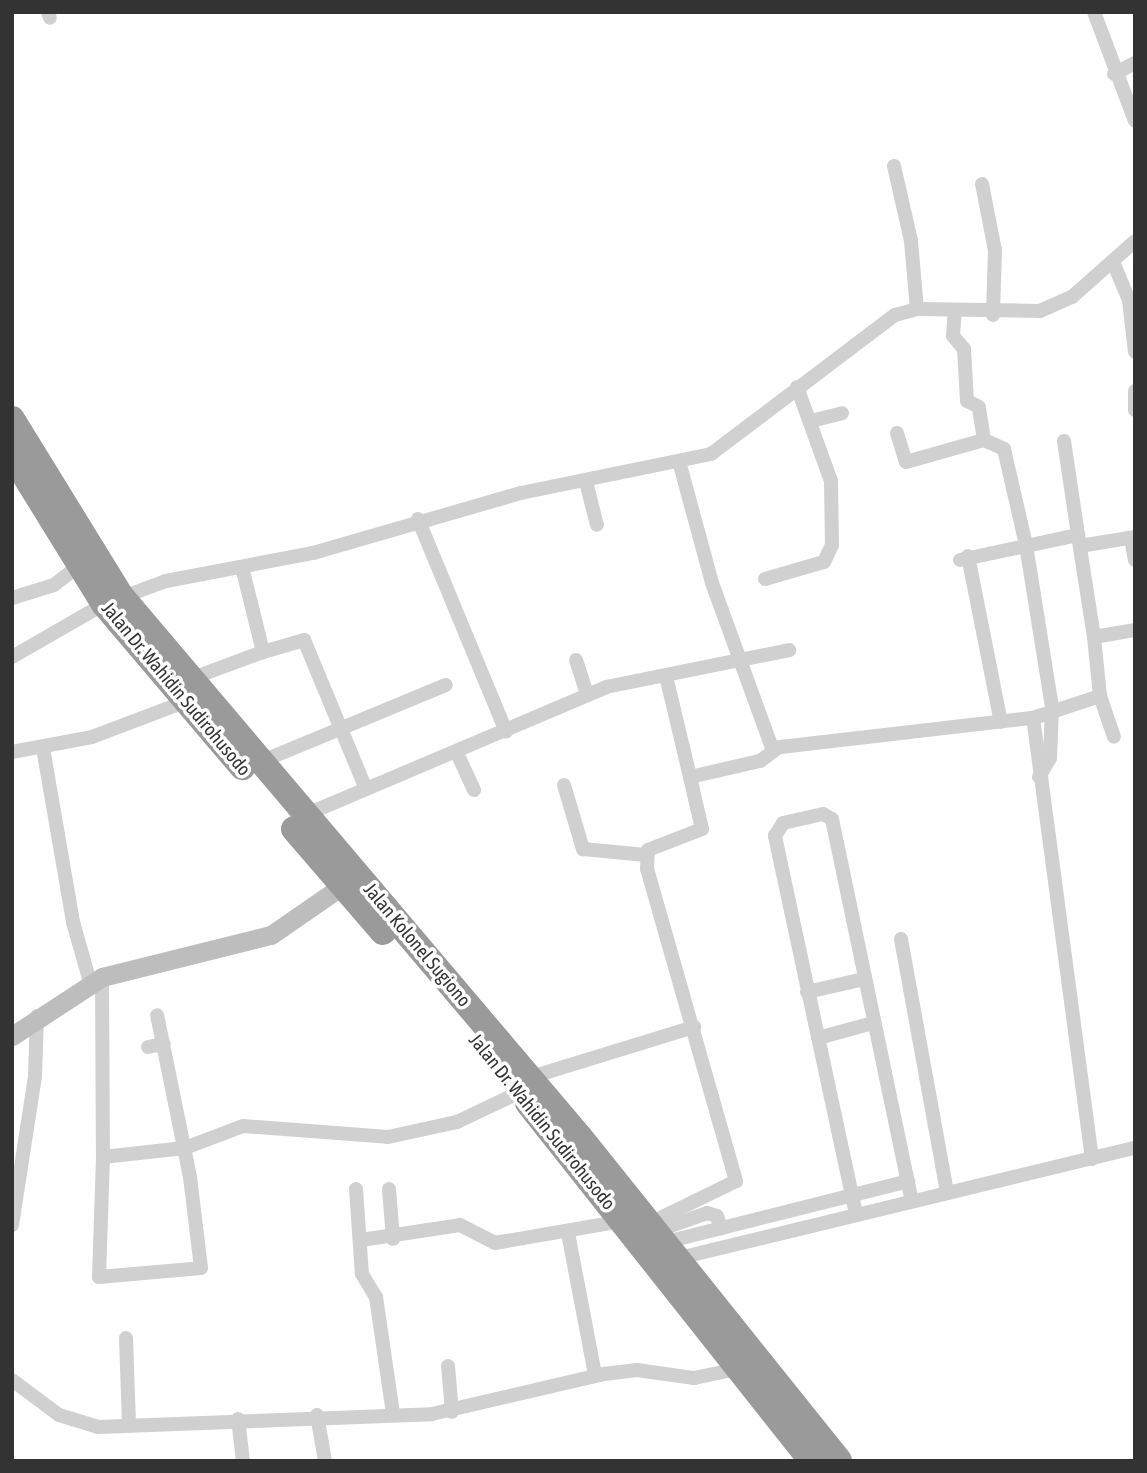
<!DOCTYPE html>
<style>
body{margin:0}
#map{position:relative;width:1147px;height:1473px;overflow:hidden;background:#fff;font-family:"Asap Condensed",sans-serif}
div>[style]{position:absolute}
.street>*{height:14px;margin:-7px;padding:0 7px;transform-origin:7px;border-radius:7px;background:#d0d0d0}
.secondary>*{height:19px;margin:-9.5px;padding:0 9.5px;transform-origin:9.5px;border-radius:9.5px;background:#bdbdbd}
.highway>*{height:26px;margin:-13px;padding:0 13px;transform-origin:13px;border-radius:13px;background:#9a9a9a}
span{translate:-50% -50%;white-space:nowrap;text-align:center;line-height:1.15;-webkit-text-stroke:7px #fff;paint-order:stroke}
.street-label{font-size:19px;color:#333}
.frame{position:absolute;inset:0;border:14px solid #333;pointer-events:none}
</style>
<div id="map">
<div class="street">
<div style="left:48px;top:12px;width:6px;rotate:72deg"></div>
<div style="left:1094px;top:12px;width:116px;rotate:69.4deg"></div>
<div style="left:1114px;top:74px;width:24px;rotate:-28deg"></div>
<div style="left:894px;top:166px;width:77px;rotate:77.2deg"></div>
<div style="left:911px;top:241px;width:68px;rotate:85deg"></div>
<div style="left:982px;top:184px;width:67px;rotate:78.9deg"></div>
<div style="left:995px;top:250px;width:65px;rotate:91.8deg"></div>
<div style="left:1113px;top:262px;width:41px;rotate:67.2deg"></div>
<div style="left:1129px;top:300px;width:52px;rotate:83.4deg"></div>
<div style="left:1135px;top:391px;width:19px;rotate:90deg"></div>
<div style="left:811px;top:421px;width:32px;rotate:-14deg"></div>
<div style="left:897px;top:433px;width:30px;rotate:73deg"></div>
<div style="left:906px;top:462px;width:81px;rotate:-15.8deg"></div>
<div style="left:984px;top:440px;width:33px;rotate:-99deg"></div>
<div style="left:979px;top:407px;width:13px;rotate:-153deg"></div>
<div style="left:967px;top:401px;width:52px;rotate:-93.3deg"></div>
<div style="left:964px;top:349px;width:17px;rotate:-130deg"></div>
<div style="left:953px;top:336px;width:26px;rotate:-86deg"></div>
<div style="left:984px;top:440px;width:22px;rotate:24deg"></div>
<div style="left:1004px;top:449px;width:98px;rotate:77.1deg"></div>
<div style="left:1026px;top:545px;width:164px;rotate:80.9deg"></div>
<div style="left:1052px;top:707px;width:51px;rotate:92.2deg"></div>
<div style="left:1050px;top:758px;width:22px;rotate:120deg"></div>
<div style="left:1064px;top:441px;width:95px;rotate:81.5deg"></div>
<div style="left:680px;top:465px;width:122px;rotate:74.8deg"></div>
<div style="left:712px;top:583px;width:176px;rotate:70deg"></div>
<div style="left:772px;top:748px;width:263px;rotate:-6.6deg"></div>
<div style="left:586px;top:482px;width:44px;rotate:75.7deg"></div>
<div style="left:418px;top:519px;width:230px;rotate:67.5deg"></div>
<div style="left:1131px;top:538px;width:22px;rotate:80deg"></div>
<div style="left:1080px;top:546px;width:56px;rotate:-9.3deg"></div>
<div style="left:968px;top:556px;width:169px;rotate:78.8deg"></div>
<div style="left:960px;top:560px;width:121px;rotate:-12deg"></div>
<div style="left:1078px;top:535px;width:103px;rotate:81.1deg"></div>
<div style="left:1094px;top:637px;width:42px;rotate:-9.7deg"></div>
<div style="left:242px;top:567px;width:88px;rotate:76.1deg"></div>
<div style="left:263px;top:652px;width:43px;rotate:-16.3deg"></div>
<div style="left:304px;top:640px;width:161px;rotate:67.4deg"></div>
<div style="left:765px;top:579px;width:61px;rotate:-16.1deg"></div>
<div style="left:824px;top:562px;width:19px;rotate:-65deg"></div>
<div style="left:832px;top:545px;width:64px;rotate:-90.9deg"></div>
<div style="left:831px;top:481px;width:100px;rotate:-109.9deg"></div>
<div style="left:12px;top:598px;width:44px;rotate:-17.2deg"></div>
<div style="left:54px;top:585px;width:31px;rotate:-38deg"></div>
<div style="left:12px;top:657px;width:106px;rotate:-29.9deg"></div>
<div style="left:104px;top:604px;width:66px;rotate:-20.4deg"></div>
<div style="left:166px;top:581px;width:150px;rotate:-10.8deg"></div>
<div style="left:313px;top:553px;width:216px;rotate:-16.1deg"></div>
<div style="left:521px;top:493px;width:194px;rotate:-11.6deg"></div>
<div style="left:711px;top:454px;width:231px;rotate:-37.1deg"></div>
<div style="left:895px;top:315px;width:23px;rotate:-15deg"></div>
<div style="left:917px;top:309px;width:123px;rotate:0.9deg"></div>
<div style="left:1040px;top:311px;width:35px;rotate:-24deg"></div>
<div style="left:1072px;top:297px;width:84px;rotate:-41.6deg"></div>
<div style="left:576px;top:660px;width:36px;rotate:72deg"></div>
<div style="left:666px;top:676px;width:104px;rotate:76.6deg"></div>
<div style="left:190px;top:679px;width:78px;rotate:-20.3deg"></div>
<div style="left:1100px;top:696px;width:43px;rotate:71.1deg"></div>
<div style="left:43px;top:748px;width:177px;rotate:80.2deg"></div>
<div style="left:73px;top:922px;width:62px;rotate:74.2deg"></div>
<div style="left:456px;top:751px;width:43px;rotate:65.2deg"></div>
<div style="left:12px;top:752px;width:81px;rotate:-10.6deg"></div>
<div style="left:92px;top:737px;width:98px;rotate:-20.8deg"></div>
<div style="left:260px;top:762px;width:201px;rotate:-22.5deg"></div>
<div style="left:564px;top:785px;width:67px;rotate:73.5deg"></div>
<div style="left:583px;top:849px;width:63px;rotate:5.4deg"></div>
<div style="left:305px;top:815px;width:327px;rotate:-23deg"></div>
<div style="left:606px;top:687px;width:187px;rotate:-11.4deg"></div>
<div style="left:901px;top:939px;width:258px;rotate:79.7deg"></div>
<div style="left:102px;top:977px;width:180px;rotate:89.7deg"></div>
<div style="left:103px;top:1157px;width:82px;rotate:-6.3deg"></div>
<div style="left:185px;top:1148px;width:62px;rotate:-20.8deg"></div>
<div style="left:243px;top:1126px;width:145px;rotate:4.3deg"></div>
<div style="left:388px;top:1137px;width:71px;rotate:-12.3deg"></div>
<div style="left:457px;top:1122px;width:70px;rotate:-25.5deg"></div>
<div style="left:807px;top:992px;width:58px;rotate:-12.8deg"></div>
<div style="left:818px;top:1038px;width:57px;rotate:-15.3deg"></div>
<div style="left:148px;top:1047px;width:16px;rotate:-11deg"></div>
<div style="left:528px;top:1078px;width:174px;rotate:-17.1deg"></div>
<div style="left:103px;top:1157px;width:120px;rotate:91.9deg"></div>
<div style="left:99px;top:1277px;width:102px;rotate:-5deg"></div>
<div style="left:201px;top:1268px;width:92px;rotate:-96.9deg"></div>
<div style="left:190px;top:1177px;width:165px;rotate:-101.5deg"></div>
<div style="left:1092px;top:1159px;width:445px;rotate:-97.6deg"></div>
<div style="left:1033px;top:718px;width:71px;rotate:-18.2deg"></div>
<div style="left:1100px;top:696px;width:59px;rotate:-95.8deg"></div>
<div style="left:356px;top:1189px;width:85px;rotate:86deg"></div>
<div style="left:362px;top:1274px;width:27px;rotate:59deg"></div>
<div style="left:376px;top:1297px;width:118px;rotate:81.7deg"></div>
<div style="left:389px;top:1189px;width:50px;rotate:85.4deg"></div>
<div style="left:856px;top:1214px;width:387px;rotate:-102.1deg"></div>
<div style="left:775px;top:836px;width:15px;rotate:-58deg"></div>
<div style="left:783px;top:823px;width:41px;rotate:-12.7deg"></div>
<div style="left:823px;top:814px;width:10px;rotate:29deg"></div>
<div style="left:832px;top:819px;width:390px;rotate:78.2deg"></div>
<div style="left:648px;top:1224px;width:98px;rotate:-26deg"></div>
<div style="left:736px;top:1181px;width:324px;rotate:-105.9deg"></div>
<div style="left:647px;top:869px;width:19px;rotate:-87deg"></div>
<div style="left:648px;top:850px;width:58px;rotate:-21.3deg"></div>
<div style="left:702px;top:829px;width:53px;rotate:-103deg"></div>
<div style="left:690px;top:777px;width:72px;rotate:-12.9deg"></div>
<div style="left:760px;top:761px;width:19px;rotate:-36deg"></div>
<div style="left:12px;top:1225px;width:150px;rotate:-81.2deg"></div>
<div style="left:35px;top:1077px;width:61px;rotate:-88.1deg"></div>
<div style="left:654px;top:1232px;width:56px;rotate:-19.7deg"></div>
<div style="left:707px;top:1213px;width:10px;rotate:17deg"></div>
<div style="left:717px;top:1216px;width:13px;rotate:72deg"></div>
<div style="left:568px;top:1233px;width:145px;rotate:79.2deg"></div>
<div style="left:361px;top:1240px;width:100px;rotate:-8.6deg"></div>
<div style="left:460px;top:1225px;width:39px;rotate:27deg"></div>
<div style="left:495px;top:1243px;width:130px;rotate:-9.8deg"></div>
<div style="left:662px;top:1243px;width:254px;rotate:-14.1deg"></div>
<div style="left:675px;top:1259px;width:473px;rotate:-13.6deg"></div>
<div style="left:126px;top:1338px;width:86px;rotate:88deg"></div>
<div style="left:448px;top:1366px;width:46px;rotate:85deg"></div>
<div style="left:12px;top:1380px;width:59px;rotate:36.7deg"></div>
<div style="left:59px;top:1415px;width:41px;rotate:17.1deg"></div>
<div style="left:98px;top:1427px;width:334px;rotate:-2.2deg"></div>
<div style="left:432px;top:1414px;width:177px;rotate:-13.1deg"></div>
<div style="left:604px;top:1374px;width:33px;rotate:-7deg"></div>
<div style="left:637px;top:1370px;width:58px;rotate:8deg"></div>
<div style="left:694px;top:1378px;width:49px;rotate:-11.8deg"></div>
<div style="left:317px;top:1415px;width:47px;rotate:80.1deg"></div>
<div style="left:238px;top:1419px;width:42px;rotate:83.2deg"></div>
</div>
<div class="secondary">
<div style="left:12px;top:1036px;width:108px;rotate:-33.2deg"></div>
<div style="left:102px;top:977px;width:174px;rotate:-14deg"></div>
<div style="left:271px;top:935px;width:98px;rotate:-34.7deg"></div>
</div>
<div class="highway">
<div style="left:12px;top:419px;width:208px;rotate:58.4deg"></div>
<div style="left:121px;top:596px;width:708px;rotate:49.7deg"></div>
<div style="left:579px;top:1136px;width:416px;rotate:51.3deg"></div>
<div style="left:12px;top:455px;width:175px;rotate:58.3deg"></div>
<div style="left:104px;top:604px;width:214px;rotate:49.7deg"></div>
<div style="left:294px;top:829px;width:136px;rotate:49.2deg"></div>
<div style="left:528px;top:1103px;width:457px;rotate:51.6deg"></div>
</div>
<div class="street-label">
<span style="left:176px;top:689px;rotate:50deg">Jalan Dr. Wahidin Sudirohusodo</span>
<span style="left:417px;top:945px;rotate:50deg">Jalan Kolonel Sugiono</span>
<span style="left:542px;top:1122px;rotate:51deg">Jalan Dr. Wahidin Sudirohusodo</span>
</div>
<div class="frame"></div>
</div>
